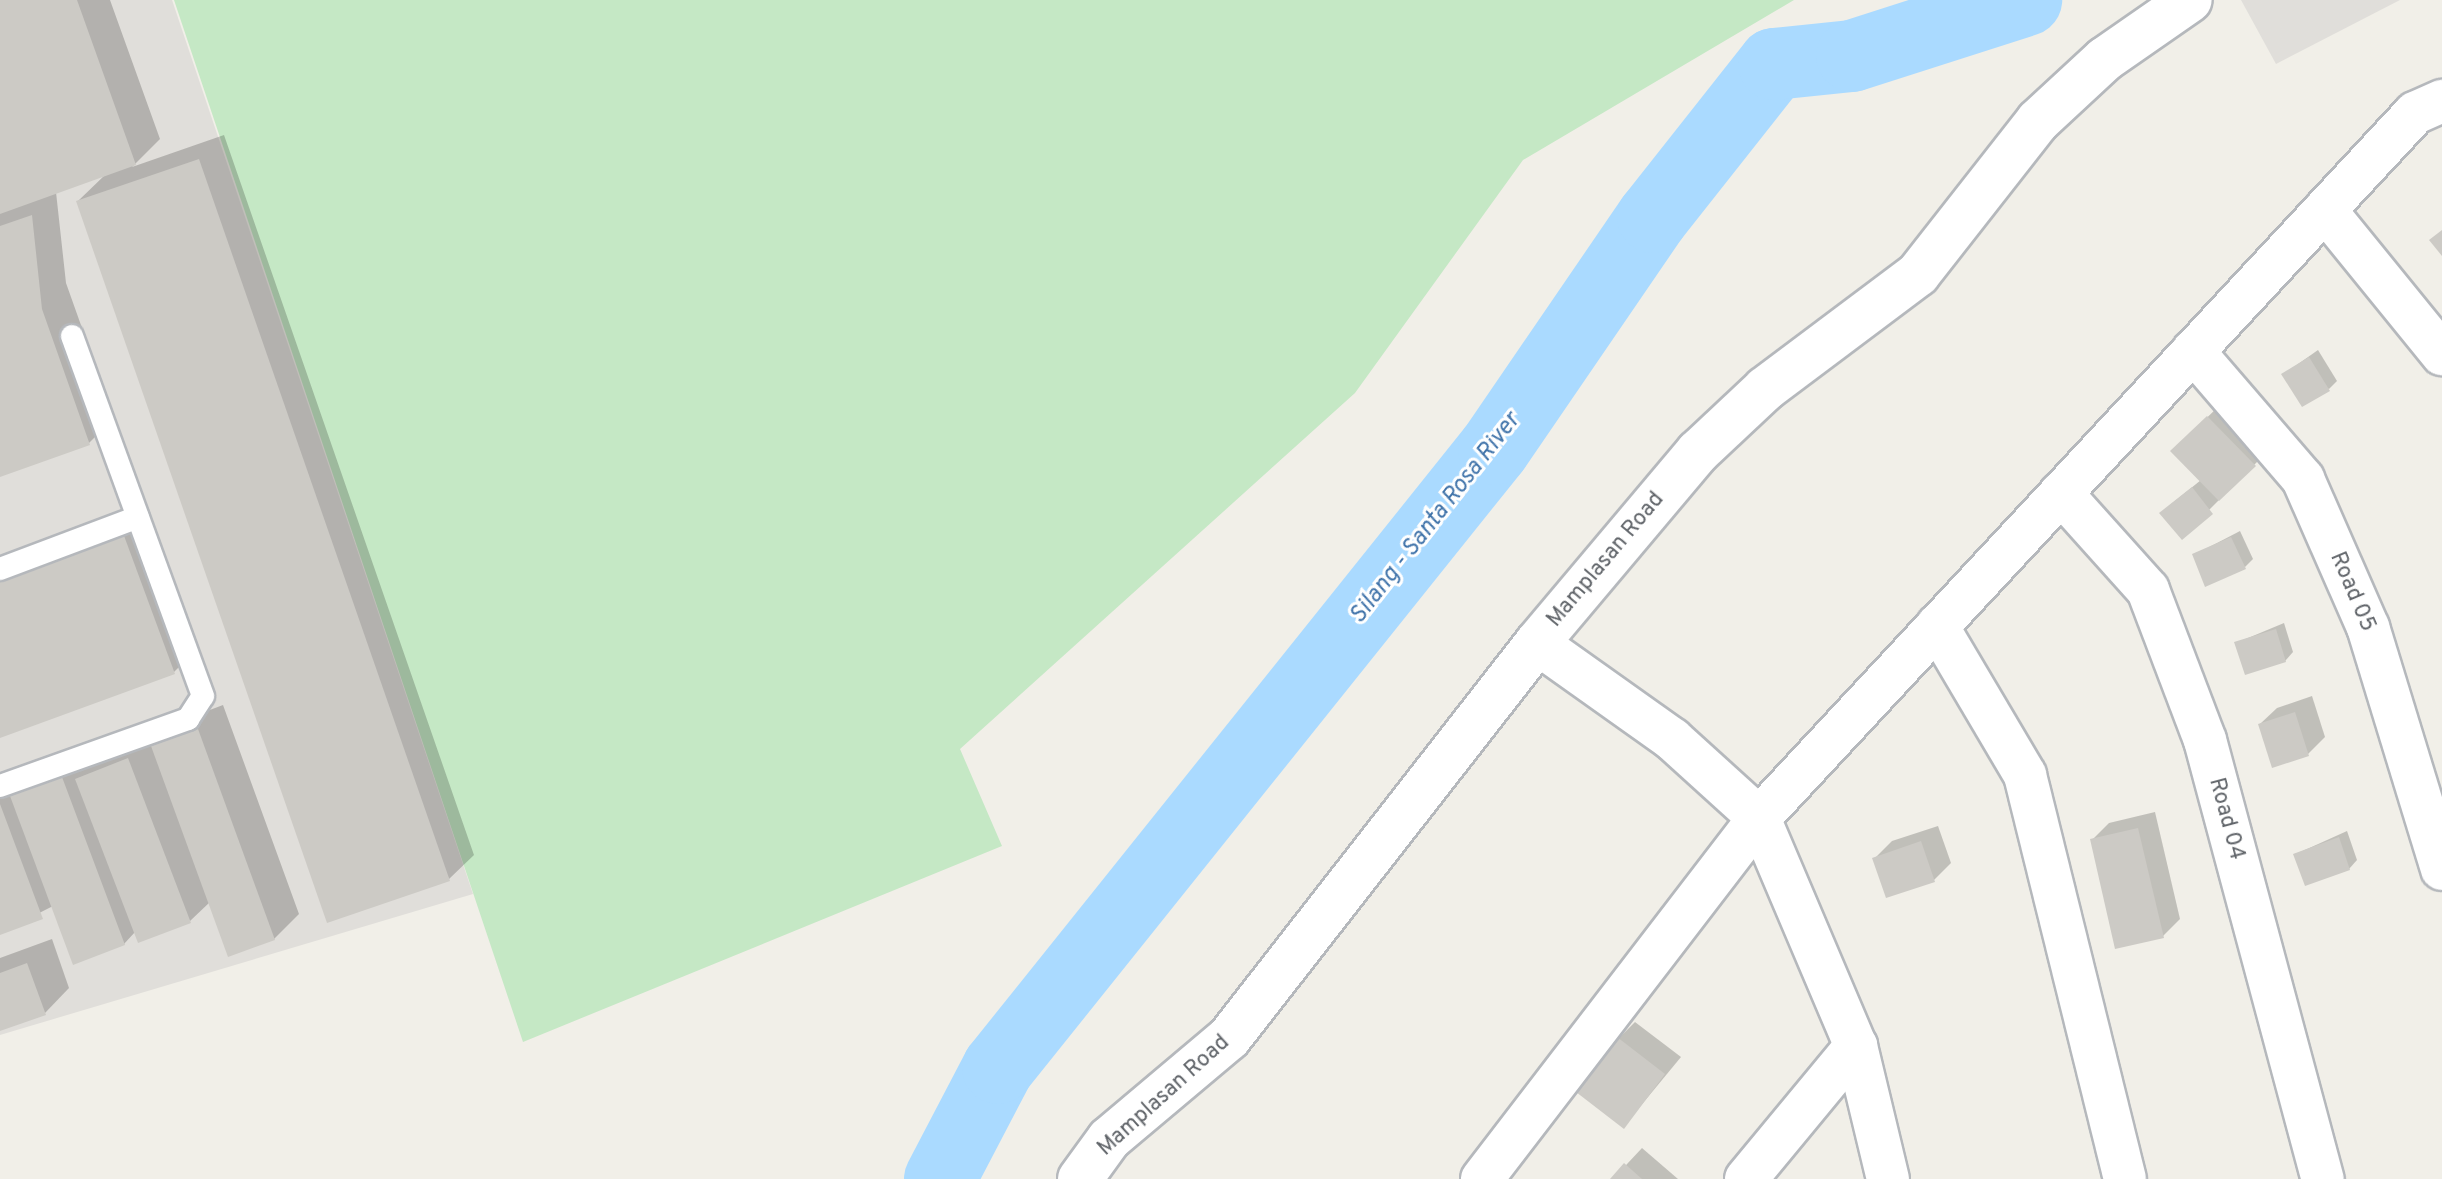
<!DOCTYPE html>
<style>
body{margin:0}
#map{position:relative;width:2442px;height:1179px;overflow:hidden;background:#f1efe8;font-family:Overpass,sans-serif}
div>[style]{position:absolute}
.industrial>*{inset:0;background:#e0deda}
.green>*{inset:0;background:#c5e8c5}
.shadow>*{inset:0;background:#0003}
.river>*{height:72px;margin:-36px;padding:0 36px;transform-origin:36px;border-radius:36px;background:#aadaff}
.building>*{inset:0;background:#cccac5}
.roads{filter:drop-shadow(2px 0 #b5b8bc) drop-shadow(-2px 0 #b5b8bc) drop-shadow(0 2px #b5b8bc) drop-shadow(0 -2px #b5b8bc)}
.lane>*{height:22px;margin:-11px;padding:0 11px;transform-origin:11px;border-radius:11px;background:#fff}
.street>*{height:42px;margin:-21px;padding:0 21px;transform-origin:21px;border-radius:21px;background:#fff}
.secondary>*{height:44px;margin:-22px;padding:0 22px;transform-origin:22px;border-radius:22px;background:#fff}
span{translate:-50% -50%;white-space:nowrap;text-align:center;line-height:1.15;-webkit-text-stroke:6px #fff;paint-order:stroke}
.street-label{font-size:22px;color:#5f6368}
.water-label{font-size:24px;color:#4174aa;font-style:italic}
</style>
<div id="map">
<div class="industrial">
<div style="clip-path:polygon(0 0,172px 0,473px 894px,0 1035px)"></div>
<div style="clip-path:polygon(2241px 0,2400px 0,2276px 64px)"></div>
</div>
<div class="green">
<div style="clip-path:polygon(174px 0,1794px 0,1523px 160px,1355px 393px,960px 749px,1002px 846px,523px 1042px)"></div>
</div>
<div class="shadow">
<div style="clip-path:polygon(0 0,110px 0,160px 139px,132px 167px,224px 135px,474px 855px,449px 879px,78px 201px,106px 174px,56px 192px,66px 283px,114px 418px,89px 443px,0 475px)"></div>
<div style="clip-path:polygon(2318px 350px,2337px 381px,2329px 389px,2284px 374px)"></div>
<div style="clip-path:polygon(2225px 400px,2271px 448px,2182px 537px,2170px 505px,2201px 480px,2173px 451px)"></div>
<div style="clip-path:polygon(148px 510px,199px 647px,174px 672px,0 736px,0 564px)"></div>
<div style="clip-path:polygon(2240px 531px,2253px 559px,2245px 567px,2194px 555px)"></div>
<div style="clip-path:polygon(2284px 623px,2293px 652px,2285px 661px,2236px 643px)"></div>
<div style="clip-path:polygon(2312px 696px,2325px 737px,2308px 754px,2260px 724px,2277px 708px)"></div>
<div style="clip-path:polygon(223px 705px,299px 914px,274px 939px,210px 902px,190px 921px,135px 932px,124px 944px,53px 906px,0 933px,0 784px,87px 754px,91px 765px,153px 735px,156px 743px,178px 722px)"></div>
<div style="clip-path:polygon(2155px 812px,2180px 919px,2163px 936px,2092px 840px,2109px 823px)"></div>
<div style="clip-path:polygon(1938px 826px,1951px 863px,1934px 880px,1875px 858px,1892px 841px)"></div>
<div style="clip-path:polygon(2347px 831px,2357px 860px,2349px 869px,2296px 854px)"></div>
<div style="clip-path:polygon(52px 939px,69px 988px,45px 1013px,0 1029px,0 958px)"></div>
<div style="clip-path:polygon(1635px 1022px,1681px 1057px,1624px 1126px,1618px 1039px)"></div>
<div style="clip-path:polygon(1642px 1148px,1678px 1179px,1613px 1179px)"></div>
</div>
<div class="river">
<div style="left:940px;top:1179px;width:125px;rotate:-62.4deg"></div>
<div style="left:998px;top:1068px;width:793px;rotate:-51.3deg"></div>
<div style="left:1494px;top:449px;width:281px;rotate:-55.6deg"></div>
<div style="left:1653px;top:217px;width:195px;rotate:-51.7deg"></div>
<div style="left:1774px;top:64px;width:78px;rotate:-5.9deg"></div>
<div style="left:1852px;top:56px;width:183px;rotate:-17.8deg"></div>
</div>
<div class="building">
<div style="clip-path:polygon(0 0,77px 0,136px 165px,0 214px)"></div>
<div style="clip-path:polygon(199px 159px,450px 881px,327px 923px,76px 201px)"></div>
<div style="clip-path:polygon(32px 215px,42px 309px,90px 445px,0 477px,0 226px)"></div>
<div style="clip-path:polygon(2442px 230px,2442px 256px,2429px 240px)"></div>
<div style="clip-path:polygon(2309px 357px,2330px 391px,2302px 407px,2281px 374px)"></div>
<div style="clip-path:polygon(2207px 416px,2256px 466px,2219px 501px,2170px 451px)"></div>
<div style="clip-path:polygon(2192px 487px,2213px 514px,2182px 540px,2159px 513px)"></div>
<div style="clip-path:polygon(123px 533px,175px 674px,0 738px,0 578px)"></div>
<div style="clip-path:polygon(2231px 537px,2246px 569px,2205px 587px,2192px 554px)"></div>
<div style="clip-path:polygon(2276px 629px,2286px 662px,2245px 675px,2234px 642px)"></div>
<div style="clip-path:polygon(2295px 712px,2309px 756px,2272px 768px,2258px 724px)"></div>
<div style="clip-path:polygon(198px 729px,275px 940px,228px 957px,151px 746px)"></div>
<div style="clip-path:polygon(128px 758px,191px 923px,138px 943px,75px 779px)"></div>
<div style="clip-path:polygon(62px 777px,125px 945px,73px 965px,10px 796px)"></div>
<div style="clip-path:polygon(0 804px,43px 919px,0 935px)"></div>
<div style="clip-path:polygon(2138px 828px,2164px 938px,2115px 949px,2090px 839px)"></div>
<div style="clip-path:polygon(2339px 837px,2350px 870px,2305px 886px,2293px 854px)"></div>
<div style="clip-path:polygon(1921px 841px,1935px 882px,1886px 898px,1872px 858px)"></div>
<div style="clip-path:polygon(27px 963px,46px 1015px,0 1031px,0 973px)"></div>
<div style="clip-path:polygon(1617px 1037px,1665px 1074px,1624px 1129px,1576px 1092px)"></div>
<div style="clip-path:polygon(1624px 1163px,1642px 1179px,1610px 1179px)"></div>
</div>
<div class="roads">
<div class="lane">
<div style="left:0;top:569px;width:147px;rotate:-20.6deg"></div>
<div style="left:0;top:786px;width:200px;rotate:-19.6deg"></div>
<div style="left:188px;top:719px;width:27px;rotate:-57deg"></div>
<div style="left:203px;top:696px;width:383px;rotate:-110deg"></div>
</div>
<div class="street">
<div style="left:2325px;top:210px;width:186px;rotate:50.9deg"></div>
<div style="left:2193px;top:351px;width:169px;rotate:49.3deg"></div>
<div style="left:2303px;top:479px;width:162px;rotate:66.3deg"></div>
<div style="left:2368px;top:627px;width:253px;rotate:73deg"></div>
<div style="left:2061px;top:493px;width:130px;rotate:48.1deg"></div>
<div style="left:2148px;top:590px;width:160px;rotate:69.2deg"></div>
<div style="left:2205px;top:740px;width:455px;rotate:75deg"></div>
<div style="left:1937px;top:626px;width:173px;rotate:59.4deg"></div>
<div style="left:2025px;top:775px;width:416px;rotate:76.1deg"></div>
<div style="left:1537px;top:643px;width:166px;rotate:35.4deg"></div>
<div style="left:1672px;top:739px;width:118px;rotate:42.2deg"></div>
<div style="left:1759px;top:818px;width:248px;rotate:67deg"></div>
<div style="left:1856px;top:1046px;width:137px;rotate:76.5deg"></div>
<div style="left:1482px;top:1179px;width:455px;rotate:-52.5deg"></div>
<div style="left:1759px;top:818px;width:963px;rotate:-47.06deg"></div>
<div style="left:2415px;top:113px;width:30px;rotate:-24deg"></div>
<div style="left:1746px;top:1179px;width:173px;rotate:-50.4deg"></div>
</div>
<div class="secondary">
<div style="left:1080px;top:1179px;width:49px;rotate:-54.1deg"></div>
<div style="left:1109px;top:1139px;width:157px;rotate:-40.1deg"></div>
<div style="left:1229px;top:1038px;width:501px;rotate:-52.05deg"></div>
<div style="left:1537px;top:643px;width:250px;rotate:-49.9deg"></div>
<div style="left:1698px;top:452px;width:92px;rotate:-43.2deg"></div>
<div style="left:1765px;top:389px;width:191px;rotate:-36.9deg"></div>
<div style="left:1918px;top:274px;width:194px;rotate:-51.9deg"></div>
<div style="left:2038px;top:121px;width:91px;rotate:-42.8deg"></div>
<div style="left:2105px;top:59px;width:103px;rotate:-34.8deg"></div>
</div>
</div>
<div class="street-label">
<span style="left:1606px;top:560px;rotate:-50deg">Mamplasan Road</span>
<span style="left:2352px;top:592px;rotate:67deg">Road 05</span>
<span style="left:2226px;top:819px;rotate:75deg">Road 04</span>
<span style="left:1164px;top:1096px;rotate:-42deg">Mamplasan Road</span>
</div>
<div class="water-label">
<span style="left:1436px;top:519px;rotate:-52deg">Silang - Santa Rosa River</span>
</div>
</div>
